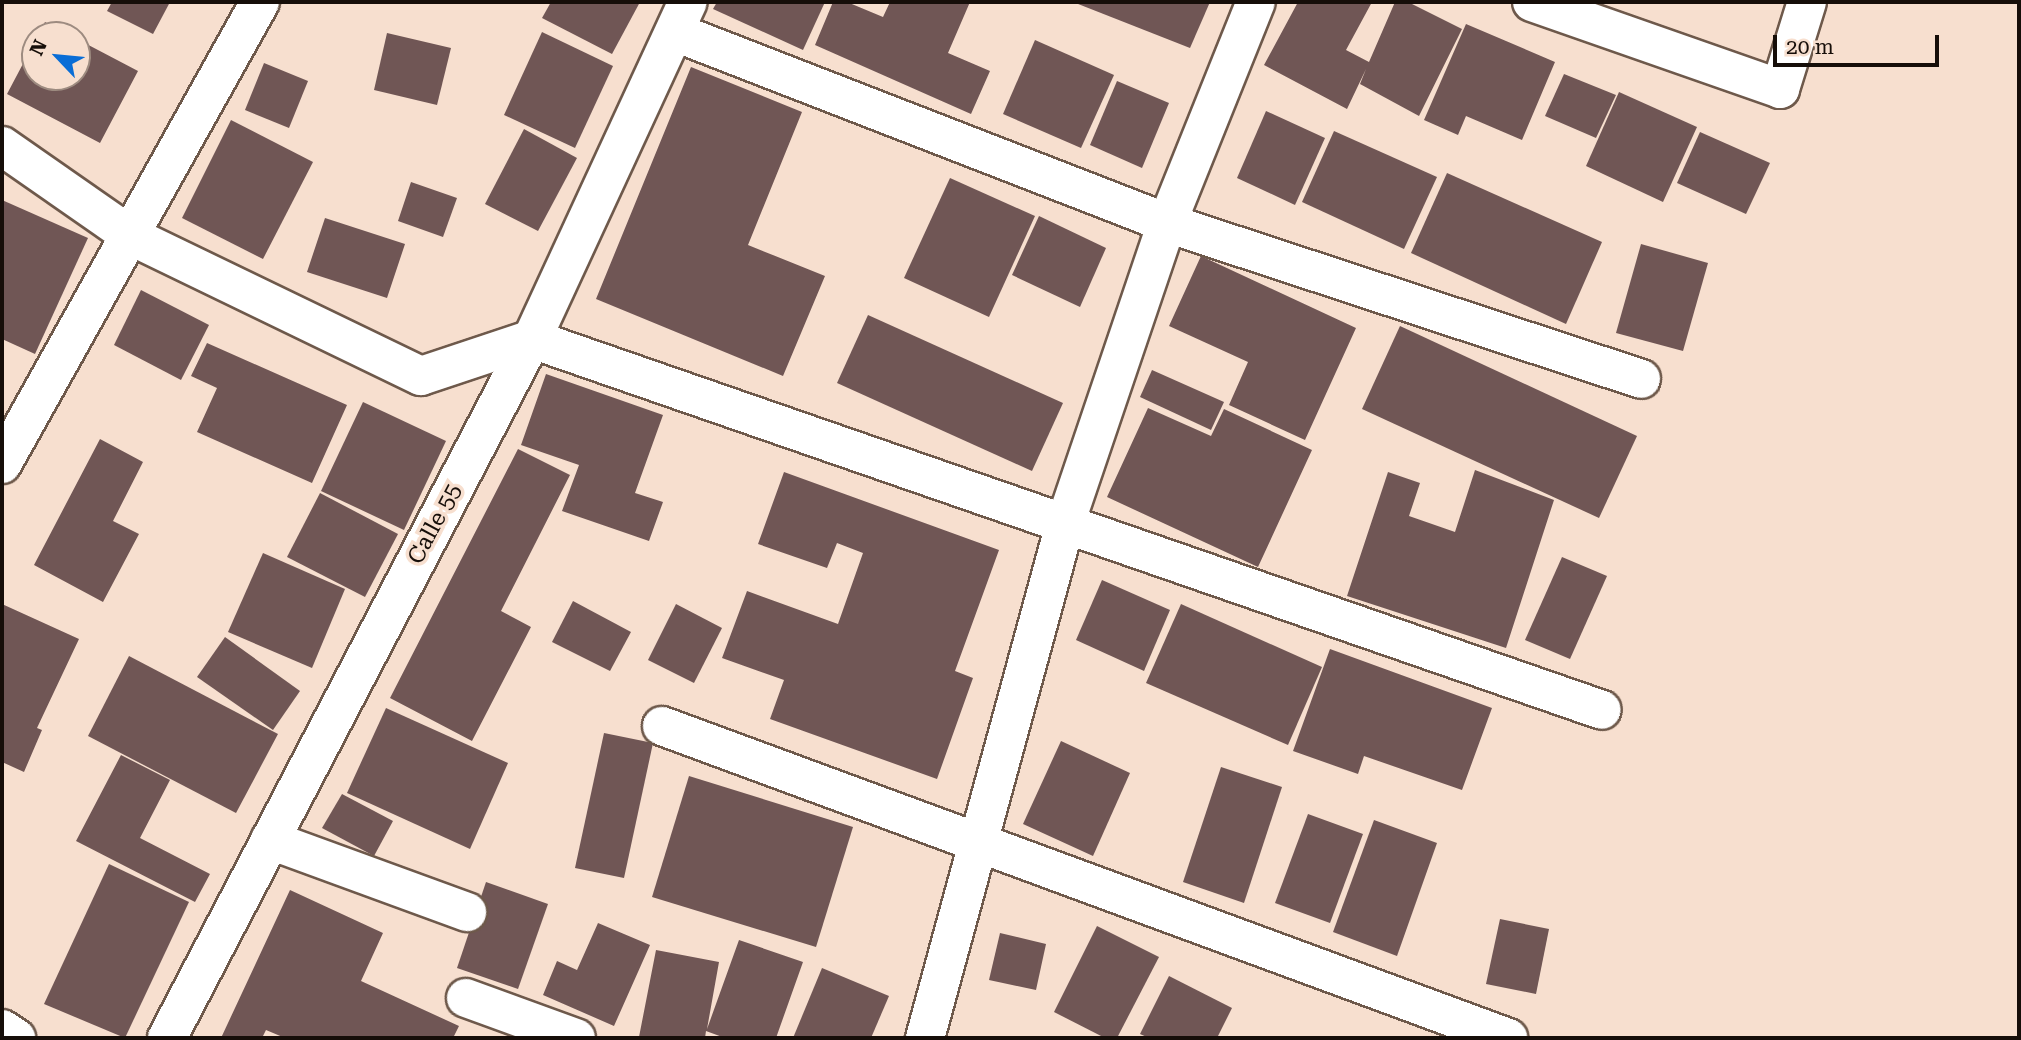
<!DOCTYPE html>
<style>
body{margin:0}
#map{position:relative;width:2021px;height:1040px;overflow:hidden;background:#f7dfcf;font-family:"Roboto Serif",serif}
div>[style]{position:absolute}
.building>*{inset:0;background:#705655}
.roads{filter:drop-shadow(2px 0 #6e594b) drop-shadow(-2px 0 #6e594b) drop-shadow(0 2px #6e594b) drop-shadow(0 -2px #6e594b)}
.street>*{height:38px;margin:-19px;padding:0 19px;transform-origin:19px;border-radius:19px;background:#fff}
span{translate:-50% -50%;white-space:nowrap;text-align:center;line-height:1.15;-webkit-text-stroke:7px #f7dfcf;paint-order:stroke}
.street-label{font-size:23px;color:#160e09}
.frame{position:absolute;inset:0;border:4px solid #160e09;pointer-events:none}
.north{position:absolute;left:21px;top:21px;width:70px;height:70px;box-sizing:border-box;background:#f7dfcf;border:2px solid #9d8b80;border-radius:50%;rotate:296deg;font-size:19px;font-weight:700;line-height:28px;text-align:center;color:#160e09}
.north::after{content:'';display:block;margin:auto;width:24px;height:32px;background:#096dd6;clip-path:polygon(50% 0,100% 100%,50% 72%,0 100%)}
.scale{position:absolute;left:1773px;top:35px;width:166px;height:32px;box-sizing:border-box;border:4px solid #160e09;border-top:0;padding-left:9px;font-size:21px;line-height:24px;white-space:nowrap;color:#160e09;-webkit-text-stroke:5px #f7dfcf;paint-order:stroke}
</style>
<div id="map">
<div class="building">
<div style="clip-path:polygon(112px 2px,170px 2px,153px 34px,107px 11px)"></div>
<div style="clip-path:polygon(551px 2px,640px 2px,612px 54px,542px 18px)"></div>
<div style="clip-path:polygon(717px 2px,825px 2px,803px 50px,713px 9px)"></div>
<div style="clip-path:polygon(833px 2px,847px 2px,883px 17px,890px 2px,970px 2px,948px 53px,990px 71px,971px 114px,815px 45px)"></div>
<div style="clip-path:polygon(1073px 2px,1210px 2px,1190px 48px)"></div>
<div style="clip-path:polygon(1298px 2px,1372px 2px,1346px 50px,1369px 62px,1395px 2px,1408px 2px,1462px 29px,1419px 116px,1360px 84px,1366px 69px,1347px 109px,1264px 65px)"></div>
<div style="clip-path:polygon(45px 22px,69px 35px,38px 35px)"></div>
<div style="clip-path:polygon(1466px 24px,1555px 62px,1522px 140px,1466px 116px,1458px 135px,1424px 120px)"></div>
<div style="clip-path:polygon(542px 32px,613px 66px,575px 148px,504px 115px)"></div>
<div style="clip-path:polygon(387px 33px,451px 48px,437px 105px,374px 90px)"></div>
<div style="clip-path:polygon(77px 39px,138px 71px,100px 143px,7px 94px,35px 41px,35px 77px,77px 77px)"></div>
<div style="clip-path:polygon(1035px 40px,1114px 75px,1081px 148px,1003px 114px)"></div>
<div style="clip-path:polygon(264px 63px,308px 81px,289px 128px,245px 110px)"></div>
<div style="clip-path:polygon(691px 67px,802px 112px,748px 245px,825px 276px,783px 376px,596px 299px)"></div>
<div style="clip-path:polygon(1564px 74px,1616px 95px,1596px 138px,1545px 116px)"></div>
<div style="clip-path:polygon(1117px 81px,1169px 103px,1142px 168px,1090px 145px)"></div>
<div style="clip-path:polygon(1619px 92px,1697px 127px,1663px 202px,1586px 166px)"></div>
<div style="clip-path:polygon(1266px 111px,1325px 138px,1295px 205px,1237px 178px)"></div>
<div style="clip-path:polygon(231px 120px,313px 162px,263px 259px,182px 218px)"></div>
<div style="clip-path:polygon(524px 129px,577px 158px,538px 231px,485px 204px)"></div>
<div style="clip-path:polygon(1334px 131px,1437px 177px,1404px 249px,1302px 202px)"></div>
<div style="clip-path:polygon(1700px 132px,1770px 163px,1746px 214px,1677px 183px)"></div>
<div style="clip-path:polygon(1447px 173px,1602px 242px,1566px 324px,1411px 253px)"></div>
<div style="clip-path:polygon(950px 178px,1035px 216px,989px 317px,904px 278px)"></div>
<div style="clip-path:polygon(411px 182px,457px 198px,443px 237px,398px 221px)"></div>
<div style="clip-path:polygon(2px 200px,88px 238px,35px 354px,2px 339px)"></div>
<div style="clip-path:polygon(1039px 216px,1106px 248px,1080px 307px,1012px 275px)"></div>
<div style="clip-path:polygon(325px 218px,405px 244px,387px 298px,307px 272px)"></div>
<div style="clip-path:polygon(1641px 244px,1708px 263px,1683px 351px,1616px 333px)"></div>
<div style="clip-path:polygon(1201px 256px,1356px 328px,1305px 440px,1229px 405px,1248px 362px,1169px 326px)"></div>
<div style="clip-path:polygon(141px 290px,209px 325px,181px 380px,114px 345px)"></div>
<div style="clip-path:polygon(868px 315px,1063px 403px,1032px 471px,837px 383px)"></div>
<div style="clip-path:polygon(1400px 326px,1637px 436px,1599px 518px,1362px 409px)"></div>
<div style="clip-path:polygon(207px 343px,347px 405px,312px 483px,197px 432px,217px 388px,191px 376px)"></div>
<div style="clip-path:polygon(1152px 370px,1224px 402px,1211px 430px,1140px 397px)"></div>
<div style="clip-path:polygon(546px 374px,663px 415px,635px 493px,663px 502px,649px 541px,562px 511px,579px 465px,521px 445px)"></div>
<div style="clip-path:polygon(363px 402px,446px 441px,404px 530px,321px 491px)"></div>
<div style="clip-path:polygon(1148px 408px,1211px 436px,1224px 409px,1312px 450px,1258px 567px,1107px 497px)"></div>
<div style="clip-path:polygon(100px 439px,143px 462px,113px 521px,139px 534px,103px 602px,34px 565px)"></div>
<div style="clip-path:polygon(518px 449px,570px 475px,501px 611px,531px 627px,472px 741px,390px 698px)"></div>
<div style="clip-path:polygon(1475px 470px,1554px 500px,1506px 648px,1347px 596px,1388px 472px,1420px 483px,1409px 516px,1455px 532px)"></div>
<div style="clip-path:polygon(784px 472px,999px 550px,955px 671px,973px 678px,937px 779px,770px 719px,784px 680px,722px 658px,747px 591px,838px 624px,863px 553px,837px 543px,827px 568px,758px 544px)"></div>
<div style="clip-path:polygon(320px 493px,398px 534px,365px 597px,287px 557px)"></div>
<div style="clip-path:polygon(263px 553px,345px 589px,312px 668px,228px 632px)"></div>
<div style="clip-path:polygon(1562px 557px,1607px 576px,1570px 659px,1525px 640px)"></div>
<div style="clip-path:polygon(1102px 580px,1170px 610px,1144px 671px,1076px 640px)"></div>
<div style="clip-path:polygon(573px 601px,631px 632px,610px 671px,552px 642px)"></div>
<div style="clip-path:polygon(2px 604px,79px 639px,37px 728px,42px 730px,24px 772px,2px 762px)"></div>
<div style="clip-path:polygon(676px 604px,722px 628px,694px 683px,648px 660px)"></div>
<div style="clip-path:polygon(1181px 604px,1322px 667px,1288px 745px,1146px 683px)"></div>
<div style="clip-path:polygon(225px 637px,300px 691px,273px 730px,197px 677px)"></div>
<div style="clip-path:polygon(1330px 649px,1492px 708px,1462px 790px,1364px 756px,1358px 774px,1293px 751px)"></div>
<div style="clip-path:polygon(129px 656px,278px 734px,236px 813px,88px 736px)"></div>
<div style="clip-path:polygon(386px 708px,508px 763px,470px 849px,347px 793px)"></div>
<div style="clip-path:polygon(604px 733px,653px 743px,624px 878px,575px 868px)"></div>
<div style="clip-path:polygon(1061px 741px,1130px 773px,1093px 856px,1023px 824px)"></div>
<div style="clip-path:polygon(121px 755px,170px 780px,140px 838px,210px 874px,195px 902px,76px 841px)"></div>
<div style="clip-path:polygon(1221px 767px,1282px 787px,1244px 903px,1183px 882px)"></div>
<div style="clip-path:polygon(689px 776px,853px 827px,816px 947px,652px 897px)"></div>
<div style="clip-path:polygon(342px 794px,393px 821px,374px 856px,322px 828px)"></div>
<div style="clip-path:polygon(1308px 814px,1363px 834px,1330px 923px,1275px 903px)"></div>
<div style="clip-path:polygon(1374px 820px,1437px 843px,1397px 956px,1333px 932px)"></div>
<div style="clip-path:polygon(109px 864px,189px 902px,125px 1038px,44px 1004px)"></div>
<div style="clip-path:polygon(486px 882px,548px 904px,518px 989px,457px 968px)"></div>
<div style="clip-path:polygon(290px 890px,383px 933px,361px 981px,459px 1026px,453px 1038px,285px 1038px,266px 1030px,262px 1038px,221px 1038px)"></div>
<div style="clip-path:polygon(1500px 919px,1549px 929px,1536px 994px,1486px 984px)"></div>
<div style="clip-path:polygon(598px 923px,650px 945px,614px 1026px,543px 995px,557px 961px,577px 970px)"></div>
<div style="clip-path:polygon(1097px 926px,1159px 957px,1117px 1038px,1105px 1038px,1054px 1012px)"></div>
<div style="clip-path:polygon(1000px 933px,1046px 944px,1036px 990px,989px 980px)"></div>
<div style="clip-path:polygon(739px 940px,803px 962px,776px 1038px,725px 1038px,706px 1031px,705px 1038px,639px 1037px,656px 950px,719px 962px,707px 1029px)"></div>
<div style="clip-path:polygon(822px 968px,889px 996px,871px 1038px,793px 1038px)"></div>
<div style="clip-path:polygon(1169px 976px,1232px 1008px,1217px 1038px,1149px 1038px,1140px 1034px)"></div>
</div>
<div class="roads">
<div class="street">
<div style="left:1532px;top:2px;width:263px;rotate:19.3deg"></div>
<div style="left:1780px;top:89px;width:91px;rotate:-72.8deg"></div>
<div style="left:675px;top:32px;width:528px;rotate:21.22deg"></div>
<div style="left:1167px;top:223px;width:499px;rotate:18.2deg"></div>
<div style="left:2px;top:146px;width:157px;rotate:34.9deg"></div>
<div style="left:131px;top:236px;width:322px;rotate:25.8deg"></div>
<div style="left:421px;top:376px;width:117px;rotate:-18.4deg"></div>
<div style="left:532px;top:339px;width:1132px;rotate:19.12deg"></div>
<div style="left:2px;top:464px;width:529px;rotate:-60.82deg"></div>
<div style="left:662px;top:726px;width:902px;rotate:20.24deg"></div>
<div style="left:270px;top:840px;width:210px;rotate:20.1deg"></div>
<div style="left:466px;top:998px;width:117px;rotate:20deg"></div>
<div style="left:2px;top:1029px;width:17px;rotate:33deg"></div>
<div style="left:167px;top:1038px;width:789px;rotate:-62.43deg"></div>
<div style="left:532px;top:339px;width:371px;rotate:-65.2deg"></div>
<div style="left:925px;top:1038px;width:533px;rotate:-74.76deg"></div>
<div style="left:1065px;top:524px;width:318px;rotate:-71.3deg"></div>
<div style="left:1167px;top:223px;width:238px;rotate:-68.1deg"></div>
</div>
</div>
<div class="street-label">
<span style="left:435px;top:524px;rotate:-62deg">Calle 55</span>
</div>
<div class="frame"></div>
<div class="north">N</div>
<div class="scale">20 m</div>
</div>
